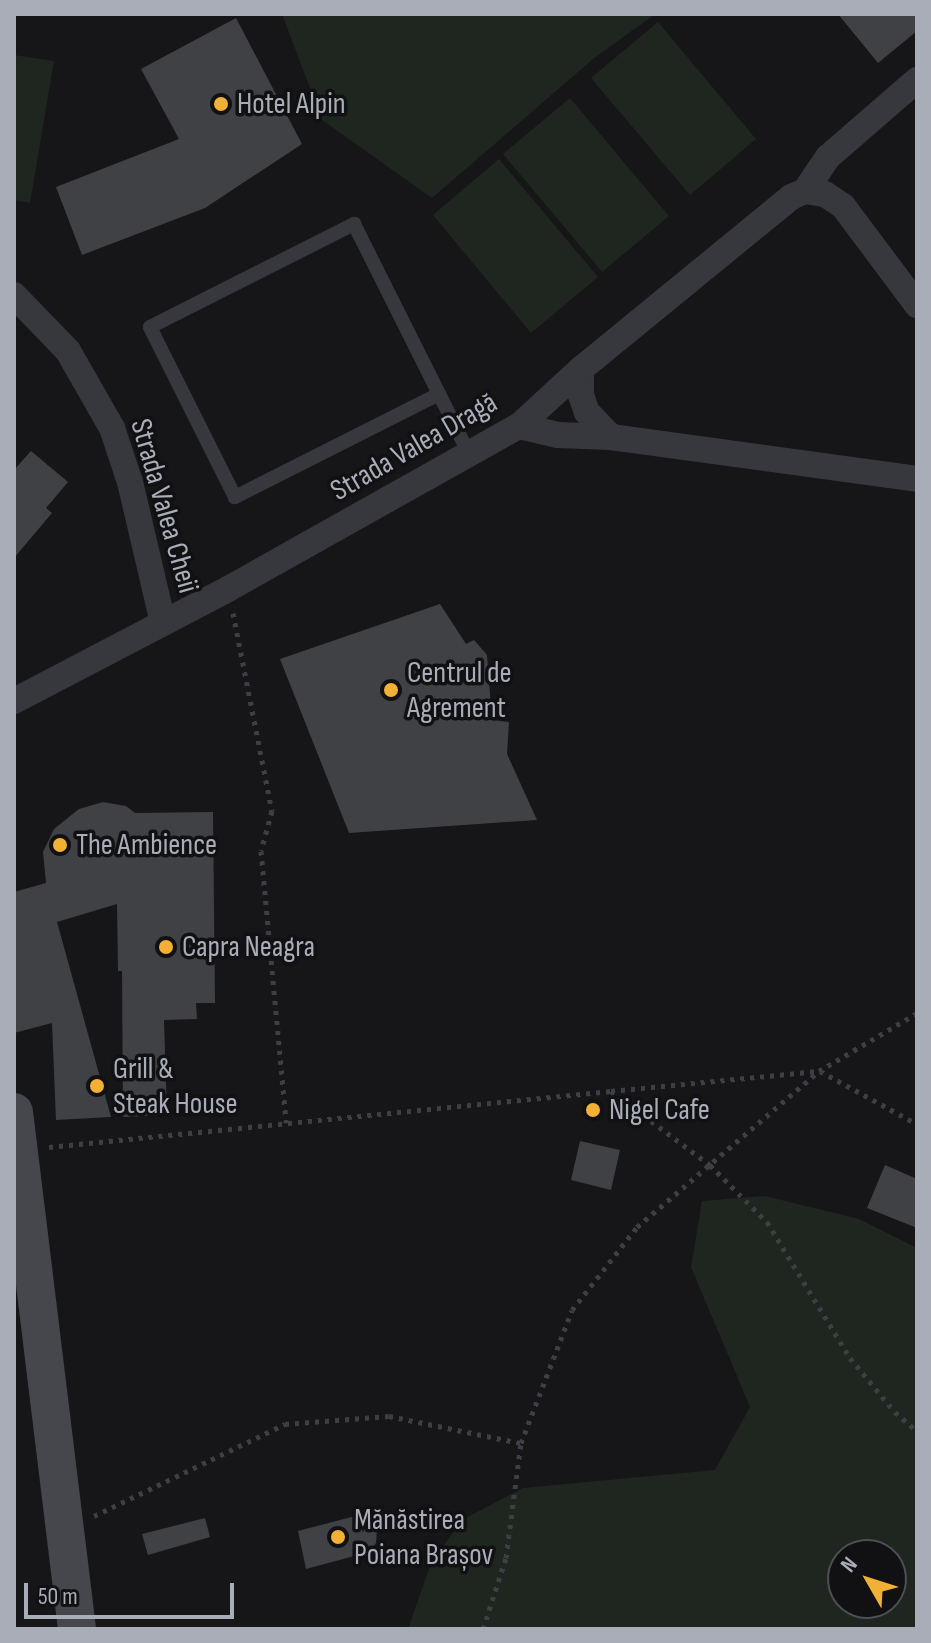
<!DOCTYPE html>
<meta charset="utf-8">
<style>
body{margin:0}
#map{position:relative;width:931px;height:1643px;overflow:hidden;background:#161618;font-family:"Sofia Sans Condensed",sans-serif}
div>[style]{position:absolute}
.green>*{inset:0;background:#1e261f}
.building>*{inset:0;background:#404145}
.path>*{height:5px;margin-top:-2.5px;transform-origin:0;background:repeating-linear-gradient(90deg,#3d3f44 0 4px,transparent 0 10px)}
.lane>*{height:14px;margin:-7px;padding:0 7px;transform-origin:7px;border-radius:7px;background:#37383d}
.street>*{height:26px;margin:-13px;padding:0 13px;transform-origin:13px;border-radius:13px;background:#37383d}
.secondary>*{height:38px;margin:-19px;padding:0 19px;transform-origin:19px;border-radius:19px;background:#45474d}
.dots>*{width:22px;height:22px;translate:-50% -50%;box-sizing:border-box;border:4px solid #111113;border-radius:50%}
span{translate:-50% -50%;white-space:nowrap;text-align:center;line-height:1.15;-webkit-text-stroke:7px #111113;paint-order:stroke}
.poi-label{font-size:30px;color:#a8adb8}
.left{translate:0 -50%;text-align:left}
.street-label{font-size:30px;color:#a8adb8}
.frame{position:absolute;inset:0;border:16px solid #a8adb8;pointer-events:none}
.north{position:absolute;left:827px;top:1539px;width:80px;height:80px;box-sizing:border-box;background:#111113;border:2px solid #4d4f55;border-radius:50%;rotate:309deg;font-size:22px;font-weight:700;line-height:32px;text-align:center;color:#a8adb8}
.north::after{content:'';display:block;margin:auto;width:28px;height:36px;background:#f2b134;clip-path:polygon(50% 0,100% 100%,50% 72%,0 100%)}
.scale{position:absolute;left:24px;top:1583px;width:210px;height:36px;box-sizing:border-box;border:4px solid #a8adb8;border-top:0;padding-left:10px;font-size:24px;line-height:28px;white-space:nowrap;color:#a8adb8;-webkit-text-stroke:6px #111113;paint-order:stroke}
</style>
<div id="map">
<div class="green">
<div style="clip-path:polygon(282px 14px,655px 14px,593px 59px,432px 198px,322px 120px)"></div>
<div style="clip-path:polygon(658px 22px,756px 139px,690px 195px,591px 78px)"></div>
<div style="clip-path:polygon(14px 55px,54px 61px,30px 203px,14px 200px)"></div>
<div style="clip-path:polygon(570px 98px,669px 216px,602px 272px,503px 154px)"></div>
<div style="clip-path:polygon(499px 159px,598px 277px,531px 333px,433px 215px)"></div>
<div style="clip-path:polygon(evenodd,765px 1196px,859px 1219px,917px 1248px,917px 1629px,408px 1629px,431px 1563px,462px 1520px,523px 1488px,715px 1470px,750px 1407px,691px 1267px,702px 1201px,765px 1196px,891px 1555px,891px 1603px,843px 1603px,843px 1555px,891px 1555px)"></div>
</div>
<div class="building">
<div style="clip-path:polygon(838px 14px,917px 14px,917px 31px,878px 63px)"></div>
<div style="clip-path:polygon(236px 18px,302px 144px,205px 208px,82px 255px,56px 187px,179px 139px,141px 69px)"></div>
<div style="clip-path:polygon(31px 451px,68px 482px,46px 508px,52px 513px,14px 558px,14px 470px)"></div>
<div style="clip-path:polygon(440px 604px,466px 644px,474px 640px,487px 655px,492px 720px,509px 722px,507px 754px,537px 820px,349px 833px,280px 659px)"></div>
<div style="clip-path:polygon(103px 802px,126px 806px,135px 813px,213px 812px,215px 1003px,196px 1003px,197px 1019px,164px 1020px,167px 1115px,123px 1117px,122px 971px,118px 971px,117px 904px,57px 922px,111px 1117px,56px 1120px,52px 1023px,14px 1033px,14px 892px,46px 883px,43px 852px,54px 829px,79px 809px)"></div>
<div style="clip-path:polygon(580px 1141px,620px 1150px,611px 1190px,571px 1180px)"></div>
<div style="clip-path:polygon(885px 1165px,917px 1179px,917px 1228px,867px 1208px)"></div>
<div style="clip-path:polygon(363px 1514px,374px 1519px,377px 1529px,376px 1543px,369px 1552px,306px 1569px,298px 1531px)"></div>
<div style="clip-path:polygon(205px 1518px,210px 1537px,148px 1555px,142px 1534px)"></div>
</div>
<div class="path">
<div style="left:233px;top:613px;width:202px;rotate:78.9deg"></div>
<div style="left:272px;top:811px;width:41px;rotate:105.4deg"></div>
<div style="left:261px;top:851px;width:273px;rotate:84.7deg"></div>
<div style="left:820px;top:1071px;width:111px;rotate:28.7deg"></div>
<div style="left:611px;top:1091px;width:208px;rotate:-5.5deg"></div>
<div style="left:49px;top:1147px;width:565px;rotate:-5.69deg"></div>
<div style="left:611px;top:1091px;width:124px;rotate:36.8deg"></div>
<div style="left:710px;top:1165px;width:81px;rotate:45deg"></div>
<div style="left:767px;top:1222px;width:159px;rotate:58.6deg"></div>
<div style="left:850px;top:1358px;width:70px;rotate:50.2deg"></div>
<div style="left:895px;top:1412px;width:29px;rotate:41deg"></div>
<div style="left:94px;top:1516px;width:212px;rotate:-25.7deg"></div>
<div style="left:285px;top:1424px;width:104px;rotate:-4.4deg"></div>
<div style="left:389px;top:1416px;width:135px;rotate:11.6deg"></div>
<div style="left:483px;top:1629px;width:75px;rotate:-72.1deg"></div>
<div style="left:506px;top:1558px;width:116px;rotate:-82.6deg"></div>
<div style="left:521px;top:1443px;width:142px;rotate:-69deg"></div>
<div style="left:572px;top:1310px;width:105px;rotate:-51.9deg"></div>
<div style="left:637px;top:1227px;width:240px;rotate:-40.6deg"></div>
<div style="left:819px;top:1071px;width:114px;rotate:-30.6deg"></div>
</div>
<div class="lane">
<div style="left:439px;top:394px;width:229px;rotate:153.2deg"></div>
<div style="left:235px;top:497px;width:190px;rotate:-116.6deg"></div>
<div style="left:150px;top:327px;width:229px;rotate:-26.8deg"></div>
<div style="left:354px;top:224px;width:257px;rotate:63.4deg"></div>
</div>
<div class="street">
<div style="left:805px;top:191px;width:41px;rotate:-55.9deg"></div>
<div style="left:828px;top:157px;width:118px;rotate:-40.9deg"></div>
<div style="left:14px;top:295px;width:78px;rotate:46deg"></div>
<div style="left:68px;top:351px;width:89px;rotate:60.3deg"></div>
<div style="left:112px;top:428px;width:57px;rotate:71.6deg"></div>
<div style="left:130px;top:482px;width:145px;rotate:76.8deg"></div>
<div style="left:581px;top:369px;width:26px;rotate:90deg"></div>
<div style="left:581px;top:395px;width:18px;rotate:71deg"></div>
<div style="left:587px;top:412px;width:35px;rotate:46deg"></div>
<div style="left:519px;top:426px;width:39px;rotate:13deg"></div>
<div style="left:557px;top:435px;width:54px;rotate:2.1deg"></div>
<div style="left:611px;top:437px;width:309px;rotate:7.8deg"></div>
<div style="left:14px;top:701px;width:242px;rotate:-27.6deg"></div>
<div style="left:228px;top:589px;width:334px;rotate:-29.3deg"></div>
<div style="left:519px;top:426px;width:84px;rotate:-42.6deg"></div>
<div style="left:581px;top:369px;width:271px;rotate:-39.3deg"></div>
<div style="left:791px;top:197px;width:15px;rotate:-23deg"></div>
<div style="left:805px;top:191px;width:20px;rotate:9deg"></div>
<div style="left:825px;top:194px;width:22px;rotate:34deg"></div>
<div style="left:843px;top:206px;width:124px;rotate:53.2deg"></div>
</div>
<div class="secondary">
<div style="left:14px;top:1112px;width:521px;rotate:83.05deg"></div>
</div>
<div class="dots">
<div style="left:221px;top:104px;background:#f2b134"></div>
<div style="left:391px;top:690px;background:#f2b134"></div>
<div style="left:60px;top:845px;background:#f2b134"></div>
<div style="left:166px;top:947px;background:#f2b134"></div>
<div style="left:97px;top:1086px;background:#f2b134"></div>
<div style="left:593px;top:1110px;background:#f2b134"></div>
<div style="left:338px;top:1537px;background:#f2b134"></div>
</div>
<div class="poi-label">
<span class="left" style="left:237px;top:104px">Hotel Alpin</span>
<span class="left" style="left:407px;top:690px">Centrul de<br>Agrement</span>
<span class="left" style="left:76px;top:845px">The Ambience</span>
<span class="left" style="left:182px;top:947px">Capra Neagra</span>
<span class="left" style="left:113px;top:1086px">Grill &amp;<br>Steak House</span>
<span class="left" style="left:609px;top:1110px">Nigel Cafe</span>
<span class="left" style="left:354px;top:1537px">Mănăstirea<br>Poiana Brașov</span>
</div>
<div class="street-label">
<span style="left:414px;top:447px;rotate:-30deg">Strada Valea Dragă</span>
<span style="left:164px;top:506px;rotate:74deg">Strada Valea Cheii</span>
</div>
<div class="frame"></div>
<div class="north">N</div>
<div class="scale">50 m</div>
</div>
